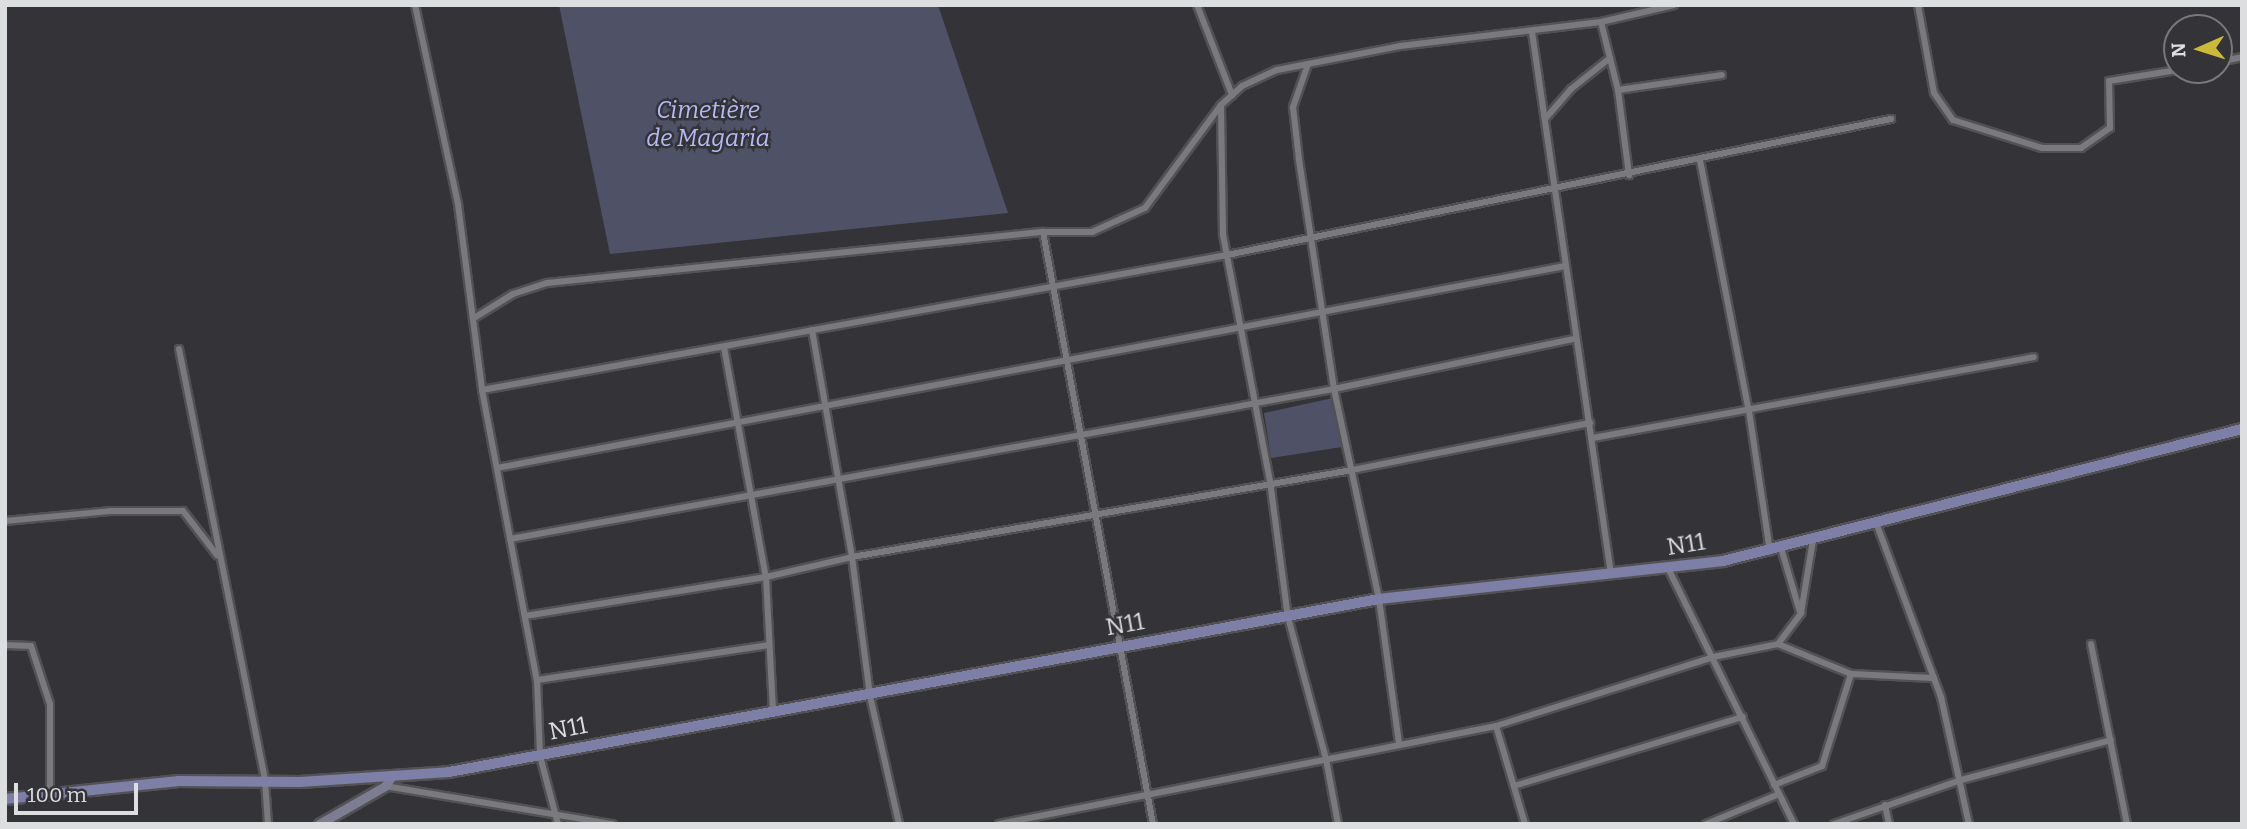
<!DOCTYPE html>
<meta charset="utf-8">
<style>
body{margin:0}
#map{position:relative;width:2247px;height:829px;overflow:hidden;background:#343438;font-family:Bitter,serif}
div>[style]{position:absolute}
.green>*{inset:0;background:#4f5166}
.roads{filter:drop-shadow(2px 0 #525255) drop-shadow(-2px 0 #525255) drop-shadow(0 2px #525255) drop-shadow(0 -2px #525255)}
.street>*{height:6px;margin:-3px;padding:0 3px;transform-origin:3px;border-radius:3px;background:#7a7a7e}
.secondary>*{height:9px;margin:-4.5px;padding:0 4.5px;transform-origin:4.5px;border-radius:4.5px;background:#7c7c92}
.primary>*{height:10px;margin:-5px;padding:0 5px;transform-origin:5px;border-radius:5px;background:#7d7fa6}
span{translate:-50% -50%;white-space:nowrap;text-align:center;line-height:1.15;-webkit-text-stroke:5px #343438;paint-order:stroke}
.park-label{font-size:24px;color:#b5b9f6;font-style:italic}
.street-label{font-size:24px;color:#dddee0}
.frame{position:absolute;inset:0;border:7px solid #dddee0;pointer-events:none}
.north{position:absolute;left:2163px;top:14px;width:70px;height:70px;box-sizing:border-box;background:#343438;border:2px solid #78787b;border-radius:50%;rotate:267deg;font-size:19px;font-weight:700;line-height:28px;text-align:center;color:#dddee0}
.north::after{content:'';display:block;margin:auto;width:24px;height:32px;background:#cbba39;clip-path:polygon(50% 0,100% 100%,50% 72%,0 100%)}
.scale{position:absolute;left:14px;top:783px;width:124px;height:32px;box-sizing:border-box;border:4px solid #dddee0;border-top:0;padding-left:9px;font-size:21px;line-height:24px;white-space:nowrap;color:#dddee0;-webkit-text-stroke:5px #343438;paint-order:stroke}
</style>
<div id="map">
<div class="green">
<div style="clip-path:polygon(559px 5px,938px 5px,1008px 213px,610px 254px)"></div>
<div style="clip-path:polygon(1333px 398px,1342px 447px,1271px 458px,1264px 413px)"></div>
</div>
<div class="roads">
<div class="street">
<div style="left:415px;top:5px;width:204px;rotate:77.8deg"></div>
<div style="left:458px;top:204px;width:188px;rotate:82.6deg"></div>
<div style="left:482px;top:390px;width:295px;rotate:79.3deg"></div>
<div style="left:537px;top:680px;width:76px;rotate:87.7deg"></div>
<div style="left:540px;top:756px;width:70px;rotate:75.2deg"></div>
<div style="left:1197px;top:5px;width:97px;rotate:68.7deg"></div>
<div style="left:1918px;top:5px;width:89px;rotate:79.7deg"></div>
<div style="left:1934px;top:93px;width:33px;rotate:55deg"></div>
<div style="left:1953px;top:120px;width:93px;rotate:17.5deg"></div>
<div style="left:2042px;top:148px;width:39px"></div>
<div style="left:2081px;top:148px;width:35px;rotate:-35deg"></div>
<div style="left:2110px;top:128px;width:47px;rotate:-91.2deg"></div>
<div style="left:2109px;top:81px;width:69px;rotate:-9.2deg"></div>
<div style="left:1601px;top:22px;width:70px;rotate:76deg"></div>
<div style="left:1618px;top:90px;width:86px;rotate:82.6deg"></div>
<div style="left:1532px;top:32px;width:548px;rotate:81.71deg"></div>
<div style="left:2219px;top:62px;width:24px;rotate:-12deg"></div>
<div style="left:1308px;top:64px;width:46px;rotate:109.2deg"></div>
<div style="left:1293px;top:107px;width:53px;rotate:83.5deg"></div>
<div style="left:1299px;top:160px;width:232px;rotate:81.3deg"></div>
<div style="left:1334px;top:389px;width:215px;rotate:77.9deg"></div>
<div style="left:1379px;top:599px;width:146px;rotate:82.1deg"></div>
<div style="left:1618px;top:90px;width:105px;rotate:-8.2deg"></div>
<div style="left:1221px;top:107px;width:128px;rotate:89.1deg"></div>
<div style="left:1223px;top:235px;width:250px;rotate:79.2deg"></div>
<div style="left:1270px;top:481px;width:137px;rotate:82.5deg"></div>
<div style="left:1288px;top:617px;width:147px;rotate:75deg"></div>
<div style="left:1326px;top:759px;width:66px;rotate:79.5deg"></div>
<div style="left:1545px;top:119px;width:40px;rotate:-49deg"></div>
<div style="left:1571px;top:89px;width:50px;rotate:-38.5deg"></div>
<div style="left:1700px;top:160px;width:256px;rotate:79deg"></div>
<div style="left:1749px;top:411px;width:142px;rotate:81.5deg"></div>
<div style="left:1043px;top:232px;width:602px;rotate:79.47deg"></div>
<div style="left:474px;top:318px;width:46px;rotate:-31.6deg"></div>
<div style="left:513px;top:294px;width:36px;rotate:-18deg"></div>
<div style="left:547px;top:283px;width:499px;rotate:-5.9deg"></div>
<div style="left:1043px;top:232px;width:49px"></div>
<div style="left:1092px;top:232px;width:58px;rotate:-24.4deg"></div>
<div style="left:1145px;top:208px;width:128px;rotate:-53.6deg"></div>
<div style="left:1221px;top:105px;width:28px;rotate:-42deg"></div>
<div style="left:1242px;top:86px;width:38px;rotate:-25deg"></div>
<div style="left:1277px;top:70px;width:125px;rotate:-11deg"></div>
<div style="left:1400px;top:46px;width:202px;rotate:-6.8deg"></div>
<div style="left:1601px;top:22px;width:75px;rotate:-13.1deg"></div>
<div style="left:812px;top:330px;width:230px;rotate:80deg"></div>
<div style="left:852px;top:557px;width:140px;rotate:82.6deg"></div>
<div style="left:870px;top:696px;width:131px;rotate:77.2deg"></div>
<div style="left:724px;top:347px;width:234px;rotate:79.7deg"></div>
<div style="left:766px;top:577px;width:135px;rotate:87deg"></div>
<div style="left:179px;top:349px;width:440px;rotate:78.7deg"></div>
<div style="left:265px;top:781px;width:43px;rotate:86deg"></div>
<div style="left:482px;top:390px;width:757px;rotate:-10.27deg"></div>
<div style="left:1227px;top:255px;width:678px;rotate:-11.58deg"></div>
<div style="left:1593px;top:438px;width:448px;rotate:-10.4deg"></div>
<div style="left:497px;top:468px;width:1087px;rotate:-10.71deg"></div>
<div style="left:5px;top:521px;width:105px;rotate:-5.4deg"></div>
<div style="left:110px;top:511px;width:73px"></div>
<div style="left:183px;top:511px;width:56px;rotate:52.3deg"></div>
<div style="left:1877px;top:525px;width:184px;rotate:69.6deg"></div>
<div style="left:1941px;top:697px;width:130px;rotate:77.6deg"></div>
<div style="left:510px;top:539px;width:838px;rotate:-10.32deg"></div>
<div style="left:1334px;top:389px;width:245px;rotate:-11.8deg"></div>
<div style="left:1781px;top:548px;width:67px;rotate:73.5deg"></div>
<div style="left:1669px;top:570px;width:283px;rotate:63.8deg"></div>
<div style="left:525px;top:616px;width:244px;rotate:-9.2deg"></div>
<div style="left:766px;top:577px;width:88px;rotate:-13.1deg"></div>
<div style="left:852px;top:557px;width:508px;rotate:-9.87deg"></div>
<div style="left:1352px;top:470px;width:243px;rotate:-11.2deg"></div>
<div style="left:1778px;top:644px;width:79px;rotate:22.3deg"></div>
<div style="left:2091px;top:644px;width:184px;rotate:78.7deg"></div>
<div style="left:5px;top:645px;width:26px;rotate:2deg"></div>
<div style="left:31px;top:646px;width:61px;rotate:71.9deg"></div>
<div style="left:50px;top:704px;width:90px;rotate:90deg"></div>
<div style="left:537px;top:680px;width:235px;rotate:-8.6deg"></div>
<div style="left:1496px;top:726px;width:102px;rotate:73.5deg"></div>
<div style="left:1774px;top:785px;width:52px;rotate:-21.6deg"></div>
<div style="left:1822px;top:766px;width:96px;rotate:-72.5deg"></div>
<div style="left:1851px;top:674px;width:83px;rotate:2.8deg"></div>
<div style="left:385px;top:786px;width:231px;rotate:9.5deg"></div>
<div style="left:1514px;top:786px;width:239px;rotate:-16.8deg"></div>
<div style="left:1885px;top:805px;width:19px;rotate:78deg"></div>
<div style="left:999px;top:824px;width:507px;rotate:-11.15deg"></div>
<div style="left:1496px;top:726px;width:228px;rotate:-17.6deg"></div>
<div style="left:1713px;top:657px;width:66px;rotate:-11.3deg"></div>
<div style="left:1778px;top:644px;width:39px;rotate:-53deg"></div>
<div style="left:1801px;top:613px;width:74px;rotate:-80.7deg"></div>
<div style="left:1706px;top:824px;width:79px;rotate:-22.3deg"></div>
<div style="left:1834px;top:824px;width:134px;rotate:-19.1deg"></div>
<div style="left:1961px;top:780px;width:155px;rotate:-14.9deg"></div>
</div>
<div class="secondary">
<div style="left:319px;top:824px;width:76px;rotate:-29.9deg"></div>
<div style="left:385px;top:786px;width:11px;rotate:-56deg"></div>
</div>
<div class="primary">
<div style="left:5px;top:799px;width:175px;rotate:-5.9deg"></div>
<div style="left:179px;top:781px;width:121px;rotate:0.5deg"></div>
<div style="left:300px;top:782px;width:149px;rotate:-3.8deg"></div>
<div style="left:449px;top:772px;width:946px;rotate:-10.54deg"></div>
<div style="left:1379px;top:599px;width:346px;rotate:-6.3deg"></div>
<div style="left:1723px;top:561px;width:536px;rotate:-14.27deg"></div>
</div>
</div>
<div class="park-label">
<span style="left:708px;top:125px">Cimetière<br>de Magaria</span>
</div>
<div class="street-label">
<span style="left:1686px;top:545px;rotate:-9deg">N11</span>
<span style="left:1125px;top:625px;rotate:-10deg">N11</span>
<span style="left:568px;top:729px;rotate:-11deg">N11</span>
</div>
<div class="frame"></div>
<div class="north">N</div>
<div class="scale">100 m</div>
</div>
